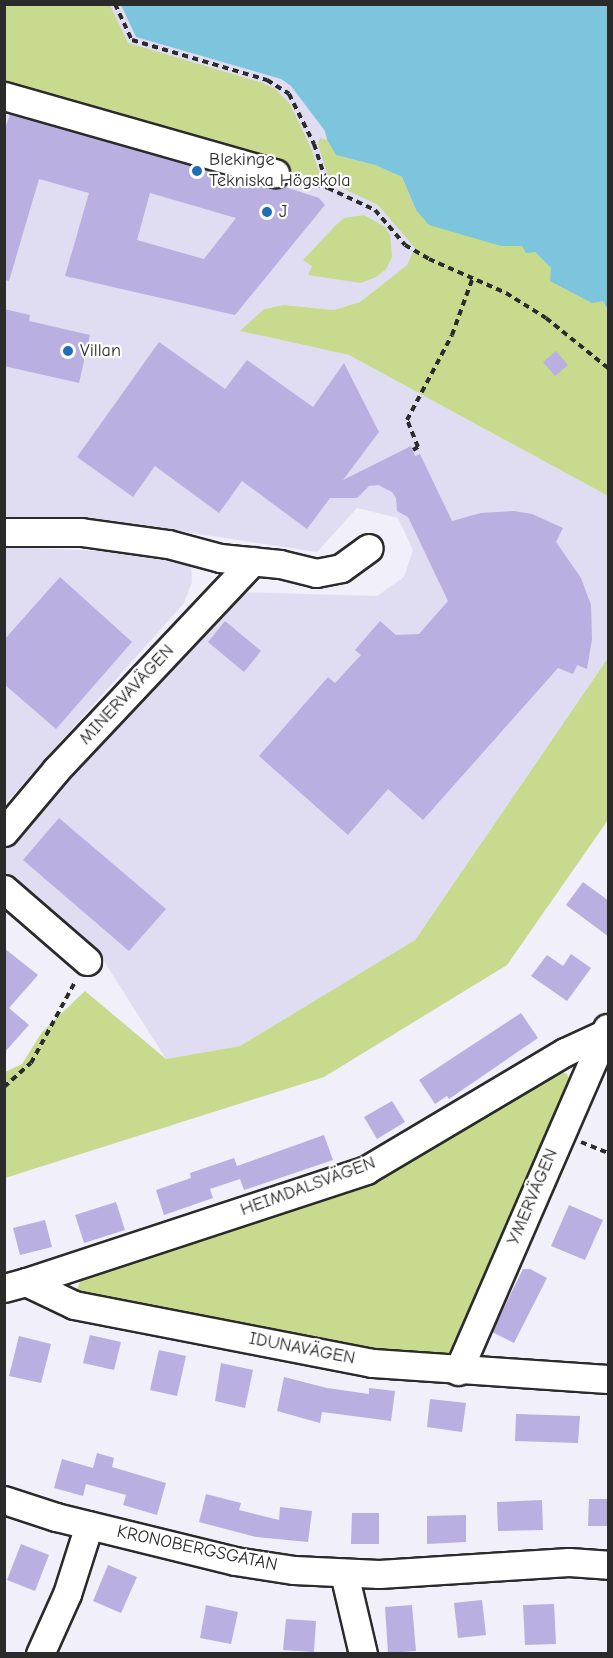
<!DOCTYPE html>
<meta charset="utf-8">
<style>
body{margin:0}
#map{position:relative;width:613px;height:1658px;overflow:hidden;background:#f1eff9;font-family:"Comic Neue",sans-serif}
div>[style]{position:absolute}
.built>*{inset:0;background:#e0dcf2}
.green>*{inset:0;background:#c7da8e}
.water>*{inset:0;background:#7cc5dc}
.building>*{inset:0;background:#b9b0e1}
.path>*{height:4px;margin-top:-2px;transform-origin:0;background:repeating-linear-gradient(90deg,#2b2b2b 0 6px,transparent 0 10.5px)}
.roads{filter:drop-shadow(2px 0 #2b2b2b) drop-shadow(-2px 0 #2b2b2b) drop-shadow(0 2px #2b2b2b) drop-shadow(0 -2px #2b2b2b)}
.minor>*{height:27px;margin:-13.5px;padding:0 13.5px;transform-origin:13.5px;border-radius:13.5px;background:#fff}
.dots>*{width:16px;height:16px;translate:-50% -50%;box-sizing:border-box;border:3px solid #fff;border-radius:50%}
span{translate:-50% -50%;white-space:nowrap;text-align:center;line-height:1.15;-webkit-text-stroke:4.5px #fff;paint-order:stroke}
.poi-label{font-size:18px;color:#2b2b2b}
.left{translate:0 -50%;text-align:left}
.street-label{font-size:18px;color:#2b2b2b}
.frame{position:absolute;inset:0;border:6px solid #2b2b2b;pointer-events:none}
</style>
<div id="map">
<div class="built">
<div style="clip-path:polygon(5px 5px,121px 5px,136px 37px,281px 79px,291px 86px,325px 131px,327px 140px,375px 165px,416px 248px,407px 265px,360px 302px,334px 310px,284px 305px,264px 309px,241px 331px,349px 355px,608px 496px,608px 658px,415px 940px,240px 1046px,166px 1059px,102px 958px,5px 874px,5px 849px,233px 592px,377px 596px,404px 577px,413px 550px,398px 518px,357px 508px,317px 552px,179px 531px,87px 523px,5px 523px)"></div>
<div style="clip-path:polygon(5px 547px,175px 554px,191px 564px,192px 582px,184px 603px,5px 804px)"></div>
</div>
<div class="green">
<div style="clip-path:polygon(4px 5px,110px 5px,128px 43px,263px 83px,275px 89px,290px 104px,310px 146px,322px 180px,5px 89px)"></div>
<div style="clip-path:polygon(320px 138px,327px 140px,336px 155px,375px 165px,402px 177px,416px 210px,501px 246px,522px 246px,535px 252px,551px 268px,603px 301px,608px 310px,608px 496px,349px 355px,240px 331px,264px 309px,284px 305px,334px 310px,360px 302px,407px 265px,415px 248px,378px 205px,330px 182px,318px 144px)"></div>
<div style="clip-path:polygon(364px 215px,385px 227px,390px 235px,392px 257px,386px 269px,376px 277px,361px 283px,308px 275px,312px 266px,303px 260px,336px 225px,344px 218px)"></div>
<div style="clip-path:polygon(608px 658px,608px 820px,507px 965px,324px 1077px,5px 1178px,5px 1072px,22px 1064px,42px 1032px,85px 991px,166px 1059px,240px 1046px,415px 940px)"></div>
<div style="clip-path:polygon(555px 1070px,567px 1074px,572px 1087px,454px 1351px,441px 1361px,83px 1299px,76px 1292px,82px 1277px,366px 1182px)"></div>
</div>
<div class="water">
<div style="clip-path:polygon(121px 5px,608px 5px,608px 310px,603px 301px,592px 303px,550px 281px,551px 268px,535px 252px,526px 253px,522px 246px,501px 246px,429px 225px,416px 210px,402px 177px,375px 165px,336px 155px,327px 140px,325px 131px,291px 86px,281px 79px,136px 37px)"></div>
</div>
<div class="building">
<div style="clip-path:polygon(evenodd,10px 114px,271px 188px,282px 186px,319px 198px,325px 205px,235px 315px,65px 276px,89px 193px,39px 179px,9px 281px,4px 280px,4px 132px,10px 114px,150px 193px,236px 218px,204px 259px,137px 240px,150px 193px)"></div>
<div style="clip-path:polygon(4px 309px,30px 315px,29px 321px,90px 335px,79px 383px,4px 366px)"></div>
<div style="clip-path:polygon(159px 342px,225px 389px,247px 360px,313px 407px,344px 363px,379px 432px,343px 480px,411px 446px,415px 456px,420px 454px,452px 521px,481px 513px,514px 511px,532px 514px,563px 528px,556px 542px,581px 578px,591px 605px,592px 639px,587px 669px,577px 665px,573px 674px,558px 668px,423px 820px,388px 789px,348px 835px,259px 756px,328px 677px,335px 683px,361px 655px,355px 650px,380px 621px,396px 635px,419px 634px,448px 601px,408px 517px,397px 511px,396px 498px,392px 492px,378px 485px,369px 486px,357px 498px,330px 498px,307px 529px,242px 481px,219px 513px,155px 466px,133px 497px,77px 457px)"></div>
<div style="clip-path:polygon(556px 351px,568px 365px,555px 376px,543px 362px)"></div>
<div style="clip-path:polygon(60px 577px,132px 642px,56px 729px,4px 684px,4px 640px)"></div>
<div style="clip-path:polygon(225px 621px,261px 651px,244px 672px,208px 642px)"></div>
<div style="clip-path:polygon(59px 818px,166px 909px,129px 951px,23px 860px)"></div>
<div style="clip-path:polygon(583px 882px,609px 901px,609px 937px,566px 905px)"></div>
<div style="clip-path:polygon(4px 948px,38px 975px,9px 1008px,29px 1025px,4px 1053px)"></div>
<div style="clip-path:polygon(571px 954px,591px 968px,567px 1001px,531px 976px,547px 955px,563px 966px)"></div>
<div style="clip-path:polygon(521px 1013px,538px 1038px,449px 1099px,447px 1096px,435px 1104px,419px 1080px)"></div>
<div style="clip-path:polygon(392px 1101px,405px 1122px,377px 1139px,364px 1117px)"></div>
<div style="clip-path:polygon(324px 1135px,333px 1160px,244px 1190px,240px 1179px,210px 1189px,213px 1198px,164px 1215px,156px 1190px,191px 1178px,190px 1173px,234px 1158px,237px 1166px)"></div>
<div style="clip-path:polygon(116px 1202px,125px 1230px,84px 1243px,75px 1215px)"></div>
<div style="clip-path:polygon(569px 1205px,603px 1220px,585px 1260px,551px 1246px)"></div>
<div style="clip-path:polygon(45px 1220px,52px 1247px,20px 1255px,13px 1228px)"></div>
<div style="clip-path:polygon(523px 1269px,530px 1269px,547px 1278px,514px 1343px,492px 1332px)"></div>
<div style="clip-path:polygon(90px 1335px,121px 1342px,114px 1370px,83px 1363px)"></div>
<div style="clip-path:polygon(19px 1336px,51px 1344px,41px 1383px,9px 1376px)"></div>
<div style="clip-path:polygon(159px 1350px,186px 1356px,177px 1396px,150px 1390px)"></div>
<div style="clip-path:polygon(221px 1363px,253px 1370px,245px 1408px,215px 1401px)"></div>
<div style="clip-path:polygon(284px 1377px,327px 1388px,369px 1394px,369px 1388px,395px 1391px,391px 1421px,322px 1412px,320px 1423px,277px 1411px)"></div>
<div style="clip-path:polygon(430px 1399px,466px 1403px,462px 1432px,427px 1427px)"></div>
<div style="clip-path:polygon(516px 1414px,580px 1416px,578px 1443px,515px 1441px)"></div>
<div style="clip-path:polygon(97px 1453px,114px 1458px,112px 1467px,166px 1483px,157px 1515px,123px 1505px,126px 1495px,86px 1484px,83px 1496px,54px 1488px,62px 1459px,93px 1468px)"></div>
<div style="clip-path:polygon(206px 1494px,241px 1503px,239px 1510px,279px 1520px,280px 1507px,312px 1511px,308px 1542px,256px 1537px,199px 1522px)"></div>
<div style="clip-path:polygon(589px 1499px,609px 1499px,609px 1526px,588px 1526px)"></div>
<div style="clip-path:polygon(542px 1500px,543px 1530px,498px 1531px,497px 1502px)"></div>
<div style="clip-path:polygon(352px 1513px,379px 1513px,379px 1544px,351px 1544px)"></div>
<div style="clip-path:polygon(466px 1515px,466px 1542px,427px 1544px,427px 1516px)"></div>
<div style="clip-path:polygon(21px 1544px,49px 1555px,35px 1591px,7px 1580px)"></div>
<div style="clip-path:polygon(108px 1565px,137px 1577px,121px 1613px,93px 1601px)"></div>
<div style="clip-path:polygon(482px 1600px,486px 1635px,458px 1638px,454px 1603px)"></div>
<div style="clip-path:polygon(554px 1604px,556px 1644px,525px 1645px,523px 1605px)"></div>
<div style="clip-path:polygon(206px 1605px,238px 1612px,231px 1644px,200px 1638px)"></div>
<div style="clip-path:polygon(412px 1605px,416px 1651px,388px 1653px,385px 1607px)"></div>
<div style="clip-path:polygon(286px 1619px,316px 1621px,314px 1652px,283px 1650px)"></div>
</div>
<div class="path">
<div style="left:115px;top:4px;width:40px;rotate:65deg"></div>
<div style="left:132px;top:40px;width:141px;rotate:16.5deg"></div>
<div style="left:267px;top:80px;width:26px;rotate:32deg"></div>
<div style="left:289px;top:94px;width:56px;rotate:63.4deg"></div>
<div style="left:314px;top:144px;width:45px;rotate:72deg"></div>
<div style="left:295px;top:179px;width:34px;rotate:15deg"></div>
<div style="left:328px;top:188px;width:52px;rotate:25.1deg"></div>
<div style="left:375px;top:210px;width:46px;rotate:49.4deg"></div>
<div style="left:405px;top:245px;width:28px;rotate:30deg"></div>
<div style="left:429px;top:259px;width:84px;rotate:23.8deg"></div>
<div style="left:506px;top:293px;width:47px;rotate:32deg"></div>
<div style="left:546px;top:318px;width:80px;rotate:38.9deg"></div>
<div style="left:413px;top:450px;width:6px;rotate:-31deg"></div>
<div style="left:418px;top:447px;width:29px;rotate:-112deg"></div>
<div style="left:407px;top:420px;width:96px;rotate:-62.1deg"></div>
<div style="left:452px;top:335px;width:62px;rotate:-70.1deg"></div>
<div style="left:4px;top:1087px;width:36px;rotate:-42deg"></div>
<div style="left:31px;top:1063px;width:94px;rotate:-61.5deg"></div>
<div style="left:581px;top:1142px;width:29px;rotate:22deg"></div>
</div>
<div class="roads">
<div class="minor">
<div style="left:4px;top:96px;width:282px;rotate:15.9deg"></div>
<div style="left:4px;top:532px;width:77px"></div>
<div style="left:81px;top:532px;width:88px;rotate:7.9deg"></div>
<div style="left:168px;top:544px;width:54px;rotate:15.1deg"></div>
<div style="left:220px;top:558px;width:60px;rotate:5.7deg"></div>
<div style="left:280px;top:564px;width:37px;rotate:14deg"></div>
<div style="left:316px;top:573px;width:25px;rotate:-11deg"></div>
<div style="left:341px;top:568px;width:34px;rotate:-36deg"></div>
<div style="left:4px;top:832px;width:81px;rotate:-50deg"></div>
<div style="left:56px;top:770px;width:287px;rotate:-46.7deg"></div>
<div style="left:4px;top:889px;width:110px;rotate:40.9deg"></div>
<div style="left:26px;top:1282px;width:358px;rotate:-18.2deg"></div>
<div style="left:366px;top:1170px;width:231px;rotate:-30.7deg"></div>
<div style="left:565px;top:1052px;width:43px;rotate:-24.8deg"></div>
<div style="left:4px;top:1288px;width:23px;rotate:-15deg"></div>
<div style="left:26px;top:1282px;width:53px;rotate:25.6deg"></div>
<div style="left:74px;top:1305px;width:304px;rotate:11deg"></div>
<div style="left:372px;top:1363px;width:237px;rotate:3.9deg"></div>
<div style="left:458px;top:1371px;width:374px;rotate:-66.5deg"></div>
<div style="left:4px;top:1500px;width:55px;rotate:18.1deg"></div>
<div style="left:56px;top:1517px;width:184px;rotate:13.8deg"></div>
<div style="left:235px;top:1561px;width:60px;rotate:8.7deg"></div>
<div style="left:294px;top:1570px;width:85px;rotate:2.7deg"></div>
<div style="left:379px;top:1574px;width:190px;rotate:-3.6deg"></div>
<div style="left:569px;top:1562px;width:39px;rotate:4deg"></div>
<div style="left:344px;top:1573px;width:83px;rotate:76.8deg"></div>
<div style="left:40px;top:1654px;width:66px;rotate:-65.8deg"></div>
<div style="left:67px;top:1594px;width:72px;rotate:-72.3deg"></div>
</div>
</div>
<div class="dots">
<div style="left:197px;top:171px;background:#1f6fb2"></div>
<div style="left:267px;top:212px;background:#1f6fb2"></div>
<div style="left:68px;top:351px;background:#1f6fb2"></div>
</div>
<div class="poi-label">
<span class="left" style="left:209px;top:171px">Blekinge<br>Tekniska Högskola</span>
<span class="left" style="left:279px;top:212px">J</span>
<span class="left" style="left:80px;top:351px">Villan</span>
</div>
<div class="street-label">
<span style="left:127px;top:695px;rotate:-47deg">MINERVAVÄGEN</span>
<span style="left:308px;top:1187px;rotate:-20deg">HEIMDALSVÄGEN</span>
<span style="left:533px;top:1197px;rotate:-67deg">YMERVÄGEN</span>
<span style="left:302px;top:1349px;rotate:11deg">IDUNAVÄGEN</span>
<span style="left:197px;top:1549px;rotate:12deg">KRONOBERGSGATAN</span>
</div>
<div class="frame"></div>
</div>
